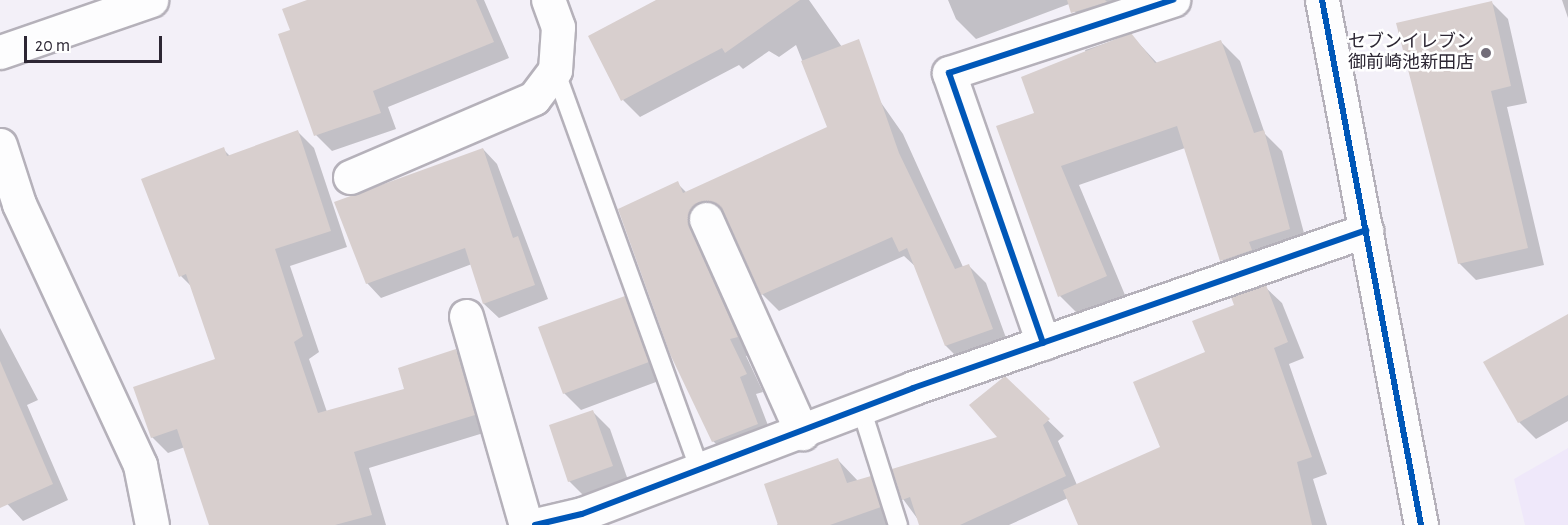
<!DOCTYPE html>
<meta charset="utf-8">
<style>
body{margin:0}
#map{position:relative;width:1568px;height:525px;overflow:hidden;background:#f3f0f8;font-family:"Alegreya Sans","Noto Sans JP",sans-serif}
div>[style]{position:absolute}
.built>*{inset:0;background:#efe8fa}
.shadow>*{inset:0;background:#0003}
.building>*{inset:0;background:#d8cfce}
.roads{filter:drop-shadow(2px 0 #b5b1ba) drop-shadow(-2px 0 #b5b1ba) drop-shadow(0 2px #b5b1ba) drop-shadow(0 -2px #b5b1ba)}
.lane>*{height:18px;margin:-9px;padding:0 9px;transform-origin:9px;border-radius:9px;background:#fdfdfe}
.street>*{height:33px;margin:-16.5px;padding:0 16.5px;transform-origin:16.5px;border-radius:16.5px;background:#fdfdfe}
.secondary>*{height:33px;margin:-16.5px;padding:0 16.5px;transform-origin:16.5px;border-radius:16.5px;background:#fdfdfe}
.cycleway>*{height:6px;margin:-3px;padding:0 3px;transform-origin:3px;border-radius:3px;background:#0057b8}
.dots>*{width:16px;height:16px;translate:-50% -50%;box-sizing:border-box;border:3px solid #fff;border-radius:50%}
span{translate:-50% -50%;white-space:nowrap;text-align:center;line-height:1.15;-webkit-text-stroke:5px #fff;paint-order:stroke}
.poi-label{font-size:18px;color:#2d2734}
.right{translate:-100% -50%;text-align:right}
.scale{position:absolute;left:24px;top:36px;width:138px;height:27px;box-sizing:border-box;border:3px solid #2d2734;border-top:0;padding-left:8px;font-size:18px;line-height:21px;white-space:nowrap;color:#2d2734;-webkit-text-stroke:4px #fff;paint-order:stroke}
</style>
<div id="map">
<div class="built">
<div style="clip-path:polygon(1568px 448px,1568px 525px,1525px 525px,1514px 479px)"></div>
</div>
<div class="shadow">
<div style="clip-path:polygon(312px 0,484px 0,509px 58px,388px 107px,396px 129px,332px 151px,316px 135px)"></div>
<div style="clip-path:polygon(659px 0,809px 0,903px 134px,963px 267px,968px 265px,986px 283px,1009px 346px,963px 363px,946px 346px,917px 268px,904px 256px,779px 311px,762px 294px,728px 220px,717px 218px,754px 354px,746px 356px,763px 392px,756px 394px,774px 441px,731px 458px,713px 441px,677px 183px,687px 193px,829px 128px,796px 45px,779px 57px,769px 51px,743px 69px,739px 65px,640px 117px,623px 100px)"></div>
<div style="clip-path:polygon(948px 0,1141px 0,1092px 33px,1069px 4px,976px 39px,956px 19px)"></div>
<div style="clip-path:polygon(1562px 0,1568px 0,1568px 18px)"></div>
<div style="clip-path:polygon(1491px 2px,1508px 19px,1527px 103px,1507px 107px,1544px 265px,1476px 280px,1459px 263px)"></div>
<div style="clip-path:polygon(1131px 35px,1158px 64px,1221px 42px,1240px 61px,1265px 134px,1282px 151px,1308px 248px,1241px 279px,1222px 260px,1185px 148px,1079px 185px,1125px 295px,1079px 315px,1060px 296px,1036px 114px,1087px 56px,1085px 50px)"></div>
<div style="clip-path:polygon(298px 132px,314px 148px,347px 247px,290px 266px,319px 352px,309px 359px,327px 412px,405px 390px,456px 351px,472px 367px,490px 431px,369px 468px,386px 525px,210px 525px,185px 447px,168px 453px,152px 437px,217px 359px,192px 287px,181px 276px,223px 149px,230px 156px)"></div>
<div style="clip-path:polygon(483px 149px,497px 164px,548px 299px,499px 318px,484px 304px,472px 264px,381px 298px,367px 283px)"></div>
<div style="clip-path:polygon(1265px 287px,1282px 303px,1304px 358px,1289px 364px,1327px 474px,1313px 479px,1327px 525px,1079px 525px,1068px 498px,1009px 525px,922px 525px,903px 499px,1000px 437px,971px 405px,1004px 378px,1064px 436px,1058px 441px,1077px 485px,1161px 448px,1236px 306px)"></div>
<div style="clip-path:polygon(624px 298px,641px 315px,664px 379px,581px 410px,564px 393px)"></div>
<div style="clip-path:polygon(1568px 315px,1568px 421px,1536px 439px,1519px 422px,1485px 363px)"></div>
<div style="clip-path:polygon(0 328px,38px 400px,27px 405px,68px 500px,23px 521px,0 496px)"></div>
<div style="clip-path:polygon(593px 412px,610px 429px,629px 483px,586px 498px,569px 481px)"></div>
<div style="clip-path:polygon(838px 460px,858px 481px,870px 477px,889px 497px,898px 525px,777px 525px)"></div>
</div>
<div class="building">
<div style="clip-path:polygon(307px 0,476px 0,494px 42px,373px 91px,381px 113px,314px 136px,278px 34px,290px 30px,282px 9px)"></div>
<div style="clip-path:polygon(656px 0,800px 0,725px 53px,722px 48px,621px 101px,588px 36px)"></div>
<div style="clip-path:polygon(1067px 0,1105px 0,1107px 2px,1071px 13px)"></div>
<div style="clip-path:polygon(1492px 1px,1511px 86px,1491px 91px,1528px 248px,1458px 264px,1396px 23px)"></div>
<div style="clip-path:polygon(1131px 33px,1155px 63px,1221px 40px,1254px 133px,1264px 130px,1290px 229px,1249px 242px,1252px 250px,1220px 261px,1177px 126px,1061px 166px,1107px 276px,1058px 297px,996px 126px,1034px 113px,1021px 77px)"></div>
<div style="clip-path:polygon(859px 39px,899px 153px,955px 269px,969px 264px,993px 329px,945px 346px,907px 248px,899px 252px,892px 237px,761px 295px,723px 211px,716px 204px,699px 202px,691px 209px,689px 226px,738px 337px,730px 339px,747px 374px,740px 377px,758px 424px,712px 442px,670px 354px,618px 209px,678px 181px,683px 193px,827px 127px,801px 61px)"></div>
<div style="clip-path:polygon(298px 130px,331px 231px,275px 249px,303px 336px,294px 342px,318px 413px,404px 389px,398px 368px,456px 349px,475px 415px,354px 452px,372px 515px,335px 525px,209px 525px,177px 429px,151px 438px,133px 387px,215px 359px,186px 274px,179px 277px,141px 179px,224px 147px,227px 156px)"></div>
<div style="clip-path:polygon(483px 148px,513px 238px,518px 236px,535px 285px,483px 304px,465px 248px,366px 284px,334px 202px)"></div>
<div style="clip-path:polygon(1266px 285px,1288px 342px,1274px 348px,1312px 457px,1297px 462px,1312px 525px,1078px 525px,1063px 490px,1160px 447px,1133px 382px,1205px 352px,1192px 321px,1234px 305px,1231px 297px)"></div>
<div style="clip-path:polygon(625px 296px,649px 362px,563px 394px,538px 327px)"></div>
<div style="clip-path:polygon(1568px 314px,1568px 395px,1518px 423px,1483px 362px)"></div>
<div style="clip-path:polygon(0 361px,53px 484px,0 508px)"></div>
<div style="clip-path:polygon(1005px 376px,1050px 419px,1043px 425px,1066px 476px,960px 525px,919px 525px,910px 497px,902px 500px,892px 469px,997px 437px,969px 405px)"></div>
<div style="clip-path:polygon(593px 410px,613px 466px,568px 482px,549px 425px)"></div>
<div style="clip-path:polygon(838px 458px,847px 483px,871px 476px,881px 507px,830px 525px,778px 525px,764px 484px)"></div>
</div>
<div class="roads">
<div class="lane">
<div style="left:555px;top:70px;width:426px;rotate:70.1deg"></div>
<div style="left:862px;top:411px;width:120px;rotate:72.5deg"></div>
</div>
<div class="street">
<div style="left:0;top:52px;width:160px;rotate:-19deg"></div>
<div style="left:0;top:145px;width:62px;rotate:72.1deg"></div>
<div style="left:19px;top:204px;width:288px;rotate:65.1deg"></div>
<div style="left:140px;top:465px;width:61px;rotate:78.7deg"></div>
<div style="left:350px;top:177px;width:200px;rotate:-23.2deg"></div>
<div style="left:534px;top:98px;width:35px;rotate:-53deg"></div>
<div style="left:555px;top:70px;width:43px;rotate:-86deg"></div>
<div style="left:558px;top:27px;width:29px;rotate:-110deg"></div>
<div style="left:706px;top:219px;width:235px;rotate:65.8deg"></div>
<div style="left:466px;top:316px;width:217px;rotate:74deg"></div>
<div style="left:1043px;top:343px;width:286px;rotate:-109.2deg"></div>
<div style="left:949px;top:73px;width:236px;rotate:-18.1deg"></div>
<div style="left:535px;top:525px;width:48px;rotate:-13.2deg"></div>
<div style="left:582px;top:514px;width:354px;rotate:-20.8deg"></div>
<div style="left:913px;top:388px;width:480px;rotate:-19.2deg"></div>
</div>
<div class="secondary">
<div style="left:1322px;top:0;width:534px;rotate:79.32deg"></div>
</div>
</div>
<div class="cycleway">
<div style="left:1322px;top:0;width:534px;rotate:79.32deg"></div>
<div style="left:1043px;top:343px;width:286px;rotate:-109.2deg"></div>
<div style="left:949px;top:73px;width:236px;rotate:-18.1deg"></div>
<div style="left:535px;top:525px;width:48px;rotate:-13.2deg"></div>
<div style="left:582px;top:514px;width:354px;rotate:-20.8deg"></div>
<div style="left:913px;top:388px;width:480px;rotate:-19.2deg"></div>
</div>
<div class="dots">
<div style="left:1486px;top:53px;background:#726d79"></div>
</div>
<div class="poi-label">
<span class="right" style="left:1474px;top:53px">セブンイレブン<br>御前崎池新田店</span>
</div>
<div class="scale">20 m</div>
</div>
